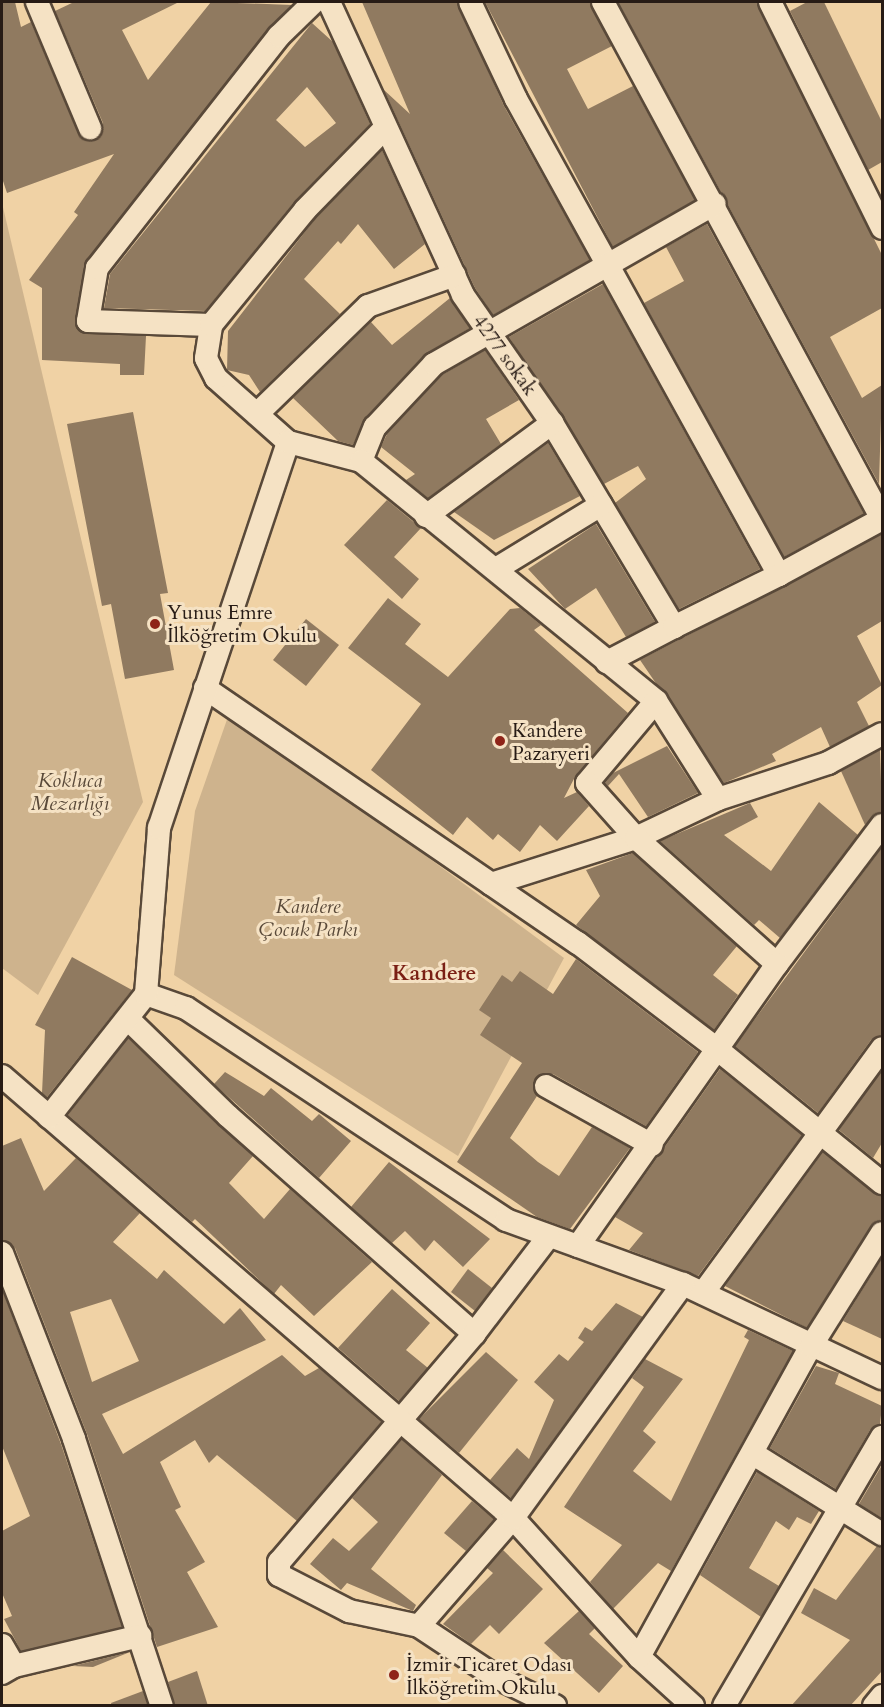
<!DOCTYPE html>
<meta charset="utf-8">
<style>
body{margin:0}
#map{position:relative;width:884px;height:1707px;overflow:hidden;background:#f0d2a5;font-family:Cardo,serif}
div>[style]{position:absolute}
.green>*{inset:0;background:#ceb38d}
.building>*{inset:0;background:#907a60}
.roads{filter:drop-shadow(2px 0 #594939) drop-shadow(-2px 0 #594939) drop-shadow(0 2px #594939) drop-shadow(0 -2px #594939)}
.minor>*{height:22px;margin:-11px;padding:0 11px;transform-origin:11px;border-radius:11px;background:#f5e2c4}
.dots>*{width:16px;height:16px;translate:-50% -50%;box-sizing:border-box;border:3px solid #f5e2c4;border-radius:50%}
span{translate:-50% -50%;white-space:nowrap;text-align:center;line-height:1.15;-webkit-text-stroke:6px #f5e2c4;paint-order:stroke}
.street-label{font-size:20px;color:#271b15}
.poi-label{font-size:20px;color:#271b15}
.left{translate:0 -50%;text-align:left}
.park-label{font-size:20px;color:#594939;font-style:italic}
.quarter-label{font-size:22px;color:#7a1f14;font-weight:700}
.frame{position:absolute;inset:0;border:3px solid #271b15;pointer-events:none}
</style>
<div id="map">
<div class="green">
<div style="clip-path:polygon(2px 203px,143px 802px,38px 995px,2px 968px)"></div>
<div style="clip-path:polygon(230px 711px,564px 958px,458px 1156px,174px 975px,195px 811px)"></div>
</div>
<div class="building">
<div style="clip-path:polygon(2px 2px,15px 2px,21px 27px,31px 22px,78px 133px,89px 141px,100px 137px,103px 123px,55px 11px,74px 2px,179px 2px,122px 30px,148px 80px,211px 2px,292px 5px,84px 265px,76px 327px,88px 334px,146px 336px,144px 375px,120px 375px,120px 364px,42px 360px,42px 288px,29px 280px,78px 215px,74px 212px,114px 154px,7px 193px,2px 178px)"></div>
<div style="clip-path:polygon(362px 2px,457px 2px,504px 106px,590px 260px,493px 315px,475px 288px,384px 90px,410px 114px)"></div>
<div style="clip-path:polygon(485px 2px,590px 2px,612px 46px,567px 69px,588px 109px,633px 86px,695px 200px,613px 247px)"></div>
<div style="clip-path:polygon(618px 2px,757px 2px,882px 255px,882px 308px,830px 337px,862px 398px,882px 385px,879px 484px)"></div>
<div style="clip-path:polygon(807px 2px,824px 2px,882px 122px,882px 162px,868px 170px,790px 11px)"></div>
<div style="clip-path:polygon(evenodd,312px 23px,333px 42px,370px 124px,295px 201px,205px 311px,104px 308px,110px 274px,312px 23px,307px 87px,336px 123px,305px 147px,276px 120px,307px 87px)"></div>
<div style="clip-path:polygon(382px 150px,425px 244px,394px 269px,358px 224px,341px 244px,338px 241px,304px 279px,340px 314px,260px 392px,249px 375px,227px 370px,228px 331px,315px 219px)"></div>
<div style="clip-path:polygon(707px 224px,864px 514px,784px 557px,644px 303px,684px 281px,666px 247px)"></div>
<div style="clip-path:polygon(603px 284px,760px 569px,679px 609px,615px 503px,646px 479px,638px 466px,604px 484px,509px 337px)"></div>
<div style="clip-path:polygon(450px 298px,470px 328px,424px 355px,365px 418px,353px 445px,338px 441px,293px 398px,371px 322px,392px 345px)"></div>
<div style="clip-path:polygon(485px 350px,519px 400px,486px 419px,501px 444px,428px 498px,406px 480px,415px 474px,381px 447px,387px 434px,442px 375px)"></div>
<div style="clip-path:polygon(133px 412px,168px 593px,160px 594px,174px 670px,125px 679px,111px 604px,102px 606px,67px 424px)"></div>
<div style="clip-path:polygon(548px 443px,580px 496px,494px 540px,454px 512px)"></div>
<div style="clip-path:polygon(387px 500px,421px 528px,394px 557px,419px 579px,402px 599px,344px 545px)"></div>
<div style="clip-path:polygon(596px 524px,655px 622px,626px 637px,596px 588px,565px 609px,528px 569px)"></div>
<div style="clip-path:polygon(882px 534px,882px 621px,857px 636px,882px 685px,857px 702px,869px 726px,830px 747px,821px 727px,772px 754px,776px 761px,724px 783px,640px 660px)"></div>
<div style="clip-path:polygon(388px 598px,421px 624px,405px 644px,448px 677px,510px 609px,520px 608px,541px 625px,534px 630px,628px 713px,576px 775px,564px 798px,577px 792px,589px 806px,557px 841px,540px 825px,520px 852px,498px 834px,493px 840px,467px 817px,453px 835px,371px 770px,421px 704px,348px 648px)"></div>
<div style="clip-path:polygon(306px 619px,339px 645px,306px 686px,273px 660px)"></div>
<div style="clip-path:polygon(667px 746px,698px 793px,648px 817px,619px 774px,608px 786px,605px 783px,613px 773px)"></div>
<div style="clip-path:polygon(880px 750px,882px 812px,865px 825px,841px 771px)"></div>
<div style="clip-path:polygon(819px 802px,858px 835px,780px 938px,759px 920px,754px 925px,660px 841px,750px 803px,758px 817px,724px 835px,771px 871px)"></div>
<div style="clip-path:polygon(882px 847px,882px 1035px,871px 1040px,818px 1113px,735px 1046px)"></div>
<div style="clip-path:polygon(633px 853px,737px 946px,713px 975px,738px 995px,714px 1030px,576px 925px,600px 896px,586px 870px)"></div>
<div style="clip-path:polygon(72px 957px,132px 990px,47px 1097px,42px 1093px,45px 1030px,35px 1025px)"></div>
<div style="clip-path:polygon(576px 959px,698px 1052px,646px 1126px,553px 1074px,535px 1079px,537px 1096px,510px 1138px,538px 1162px,559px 1176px,592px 1127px,630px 1148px,570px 1229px,537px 1217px,457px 1162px,522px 1063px,480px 1035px,491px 1018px,479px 1010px,502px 975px,512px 982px,520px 971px,553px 994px)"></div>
<div style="clip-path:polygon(128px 1038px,253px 1156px,229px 1183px,264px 1219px,290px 1189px,372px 1262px,314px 1316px,281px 1285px,274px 1294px,195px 1219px,192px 1222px,68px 1115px)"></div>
<div style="clip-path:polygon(720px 1069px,802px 1135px,698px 1276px,629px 1250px,643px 1233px,615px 1217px)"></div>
<div style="clip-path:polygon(882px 1070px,882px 1143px,873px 1158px,839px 1130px)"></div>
<div style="clip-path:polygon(225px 1072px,264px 1096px,271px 1088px,312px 1121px,319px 1114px,351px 1141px,319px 1178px,214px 1084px)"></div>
<div style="clip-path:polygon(evenodd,21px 1138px,44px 1191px,76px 1158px,140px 1213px,113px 1242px,157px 1279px,164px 1270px,224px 1324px,240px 1308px,266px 1340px,102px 1414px,123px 1454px,282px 1355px,305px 1376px,319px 1368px,381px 1422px,297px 1521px,217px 1455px,209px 1463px,195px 1440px,160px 1462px,181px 1507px,175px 1510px,205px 1562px,187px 1572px,218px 1627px,157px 1647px,87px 1434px,15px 1248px,2px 1240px,2px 1146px,21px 1138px,111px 1299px,139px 1361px,92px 1382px,70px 1312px,111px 1299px)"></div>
<div style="clip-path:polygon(823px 1152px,882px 1196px,882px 1219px,871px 1226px,807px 1328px,725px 1286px)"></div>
<div style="clip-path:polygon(389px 1162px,490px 1239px,463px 1267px,434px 1240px,425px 1251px,405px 1231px,392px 1243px,351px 1207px)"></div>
<div style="clip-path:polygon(882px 1258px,882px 1339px,843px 1321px)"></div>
<div style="clip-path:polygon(468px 1269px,492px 1288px,475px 1311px,451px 1292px)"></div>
<div style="clip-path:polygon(2px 1289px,61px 1444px,122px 1627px,21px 1651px,4px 1619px,12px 1616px,2px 1593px,2px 1531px,30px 1516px,2px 1446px)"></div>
<div style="clip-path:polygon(392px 1289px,430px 1323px,406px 1350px,428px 1368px,399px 1401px,338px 1348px)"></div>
<div style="clip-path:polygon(616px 1303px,643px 1317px,511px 1498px,490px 1480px,517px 1448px,529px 1459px,554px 1400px,534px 1382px,559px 1354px,568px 1361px,584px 1342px,578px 1338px,585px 1327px,592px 1331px)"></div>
<div style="clip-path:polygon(748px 1330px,793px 1351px,671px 1571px,658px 1563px,613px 1609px,590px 1582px,622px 1545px,564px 1507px,644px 1387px,632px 1378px,645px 1359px,683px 1379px,643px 1431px,656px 1442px,633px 1471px,671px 1501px,749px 1340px,744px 1337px)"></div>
<div style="clip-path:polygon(486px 1352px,518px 1380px,459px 1453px,419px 1419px)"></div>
<div style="clip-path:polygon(816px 1366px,839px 1373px,835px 1384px,882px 1406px,880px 1424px,870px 1430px,836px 1489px,770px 1448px)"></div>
<div style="clip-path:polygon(402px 1439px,442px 1475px,371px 1569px,416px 1605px,413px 1611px,347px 1583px,341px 1590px,310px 1564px,333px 1538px,349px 1551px,378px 1522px,352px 1498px)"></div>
<div style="clip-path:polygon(882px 1465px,882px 1518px,859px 1504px)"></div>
<div style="clip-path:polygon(757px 1472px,819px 1511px,811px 1524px,797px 1517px,789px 1530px,776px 1521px,749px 1568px,779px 1586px,761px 1617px,700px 1575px)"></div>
<div style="clip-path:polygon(472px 1501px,494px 1519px,466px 1551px,444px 1533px)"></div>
<div style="clip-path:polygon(877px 1546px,882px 1547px,882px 1671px,850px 1706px,791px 1706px,850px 1640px,801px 1613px,814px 1588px,836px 1600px)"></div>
<div style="clip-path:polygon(503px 1550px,543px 1589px,499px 1634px,490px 1625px,471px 1644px,443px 1624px,493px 1573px,487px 1568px)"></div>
<div style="clip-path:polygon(579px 1611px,595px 1628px,589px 1634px,623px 1666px,599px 1693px,544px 1643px)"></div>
<div style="clip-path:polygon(130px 1652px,93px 1667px,73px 1666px)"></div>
<div style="clip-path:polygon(197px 1671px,208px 1706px,175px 1706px,168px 1682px)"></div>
<div style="clip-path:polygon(143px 1691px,148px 1706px,112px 1706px,111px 1703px)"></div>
</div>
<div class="roads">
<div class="minor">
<div style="left:37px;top:2px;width:137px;rotate:67.2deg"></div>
<div style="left:329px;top:2px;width:322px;rotate:65.4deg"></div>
<div style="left:463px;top:295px;width:156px;rotate:55.2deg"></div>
<div style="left:552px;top:423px;width:238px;rotate:59.1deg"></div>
<div style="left:674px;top:627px;width:76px;rotate:152.4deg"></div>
<div style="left:470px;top:2px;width:107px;rotate:64.6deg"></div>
<div style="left:516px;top:99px;width:544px;rotate:61.08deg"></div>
<div style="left:779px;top:575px;width:117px;rotate:153.7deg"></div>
<div style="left:603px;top:2px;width:587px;rotate:61.65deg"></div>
<div style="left:882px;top:519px;width:117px;rotate:151.5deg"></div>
<div style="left:770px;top:2px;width:252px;rotate:63.6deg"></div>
<div style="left:211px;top:325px;width:123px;rotate:-178.1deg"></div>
<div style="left:88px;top:321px;width:54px;rotate:-80.4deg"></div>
<div style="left:97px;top:268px;width:295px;rotate:-51.9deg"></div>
<div style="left:279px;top:36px;width:49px;rotate:-44.2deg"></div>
<div style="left:257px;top:414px;width:155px;rotate:-44.2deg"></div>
<div style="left:368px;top:306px;width:92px;rotate:-19.6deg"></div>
<div style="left:288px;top:442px;width:96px;rotate:-138.4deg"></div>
<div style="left:216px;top:378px;width:22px;rotate:-117deg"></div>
<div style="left:206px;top:358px;width:33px;rotate:-81deg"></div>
<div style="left:211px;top:325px;width:149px;rotate:-50.7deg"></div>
<div style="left:305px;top:210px;width:113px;rotate:-45.7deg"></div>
<div style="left:361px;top:461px;width:37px;rotate:-68deg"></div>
<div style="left:375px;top:427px;width:86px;rotate:-46.9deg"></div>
<div style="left:434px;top:364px;width:323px;rotate:-29.7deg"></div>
<div style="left:426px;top:516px;width:157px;rotate:-36.4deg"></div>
<div style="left:496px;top:569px;width:123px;rotate:-31.4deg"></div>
<div style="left:205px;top:688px;width:452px;rotate:34.4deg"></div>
<div style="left:578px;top:943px;width:175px;rotate:37.3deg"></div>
<div style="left:717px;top:1049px;width:241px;rotate:125.2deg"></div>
<div style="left:656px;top:701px;width:116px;rotate:57.7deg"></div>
<div style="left:491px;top:884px;width:152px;rotate:-17.6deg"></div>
<div style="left:636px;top:838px;width:91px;rotate:-25.4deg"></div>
<div style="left:718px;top:799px;width:116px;rotate:-18.1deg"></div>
<div style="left:828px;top:763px;width:61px;rotate:-28.2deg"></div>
<div style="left:777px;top:964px;width:174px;rotate:-52.9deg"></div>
<div style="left:146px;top:994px;width:42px;rotate:19.3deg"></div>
<div style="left:186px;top:1008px;width:384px;rotate:33.5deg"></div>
<div style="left:506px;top:1220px;width:188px;rotate:19.9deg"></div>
<div style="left:683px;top:1284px;width:220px;rotate:25.3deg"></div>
<div style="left:129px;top:1020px;width:138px;rotate:44.1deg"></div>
<div style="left:228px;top:1116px;width:329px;rotate:41.5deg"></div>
<div style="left:474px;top:1334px;width:300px;rotate:130.5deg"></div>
<div style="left:279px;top:1562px;width:13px;rotate:90deg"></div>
<div style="left:279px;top:1575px;width:79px;rotate:27.2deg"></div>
<div style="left:349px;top:1611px;width:72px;rotate:12.1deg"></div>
<div style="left:419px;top:1626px;width:92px;rotate:33.5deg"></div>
<div style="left:496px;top:1677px;width:66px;rotate:26.2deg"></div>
<div style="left:2px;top:1076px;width:676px;rotate:40.86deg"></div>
<div style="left:513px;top:1518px;width:188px;rotate:47.8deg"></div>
<div style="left:639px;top:1657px;width:73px;rotate:42.2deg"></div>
<div style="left:546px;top:1086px;width:121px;rotate:29.1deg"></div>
<div style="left:49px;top:1117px;width:157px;rotate:-51.7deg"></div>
<div style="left:146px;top:994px;width:167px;rotate:-85.5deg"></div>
<div style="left:159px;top:828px;width:407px;rotate:-71.5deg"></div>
<div style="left:288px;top:442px;width:75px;rotate:14.6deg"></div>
<div style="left:361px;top:461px;width:380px;rotate:39.1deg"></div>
<div style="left:656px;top:701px;width:107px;rotate:130.1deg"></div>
<div style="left:587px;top:783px;width:74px;rotate:48.3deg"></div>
<div style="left:636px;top:838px;width:189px;rotate:41.8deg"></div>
<div style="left:777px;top:964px;width:104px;rotate:125.2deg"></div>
<div style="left:717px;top:1049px;width:213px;rotate:39.1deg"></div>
<div style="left:2px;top:1253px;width:199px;rotate:68.8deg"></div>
<div style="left:74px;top:1439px;width:281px;rotate:71.8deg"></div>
<div style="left:703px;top:1293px;width:303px;rotate:-53.8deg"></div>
<div style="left:474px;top:1334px;width:123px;rotate:-52.6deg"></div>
<div style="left:755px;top:1455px;width:150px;rotate:31.9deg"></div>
<div style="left:419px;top:1626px;width:143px;rotate:-49deg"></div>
<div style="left:513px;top:1518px;width:289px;rotate:-54deg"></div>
<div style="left:2px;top:1645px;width:24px;rotate:60deg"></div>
<div style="left:14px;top:1666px;width:14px;rotate:150deg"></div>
<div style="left:639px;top:1657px;width:355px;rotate:-61.1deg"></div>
<div style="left:811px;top:1346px;width:133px;rotate:-57.9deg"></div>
<div style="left:14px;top:1666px;width:130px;rotate:-13.4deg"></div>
<div style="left:724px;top:1706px;width:312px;rotate:-59.6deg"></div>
<div style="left:874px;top:1706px;width:13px;rotate:-51deg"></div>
</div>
</div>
<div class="dots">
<div style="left:155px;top:624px;background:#8f2418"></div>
<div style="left:500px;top:741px;background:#8f2418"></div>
<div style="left:394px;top:1675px;background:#8f2418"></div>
</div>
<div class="street-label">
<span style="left:505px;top:355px;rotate:54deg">4277 sokak</span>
</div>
<div class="poi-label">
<span class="left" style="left:167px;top:624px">Yunus Emre<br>İlköğretim Okulu</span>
<span class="left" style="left:512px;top:742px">Kandere<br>Pazaryeri</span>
<span class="left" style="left:406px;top:1676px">İzmir Ticaret Odası<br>İlköğretim Okulu</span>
</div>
<div class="park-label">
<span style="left:70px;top:792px">Kokluca<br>Mezarlığı</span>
<span style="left:308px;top:918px">Kandere<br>Çocuk Parkı</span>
</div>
<div class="quarter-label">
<span style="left:434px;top:974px">Kandere</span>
</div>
<div class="frame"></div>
</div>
